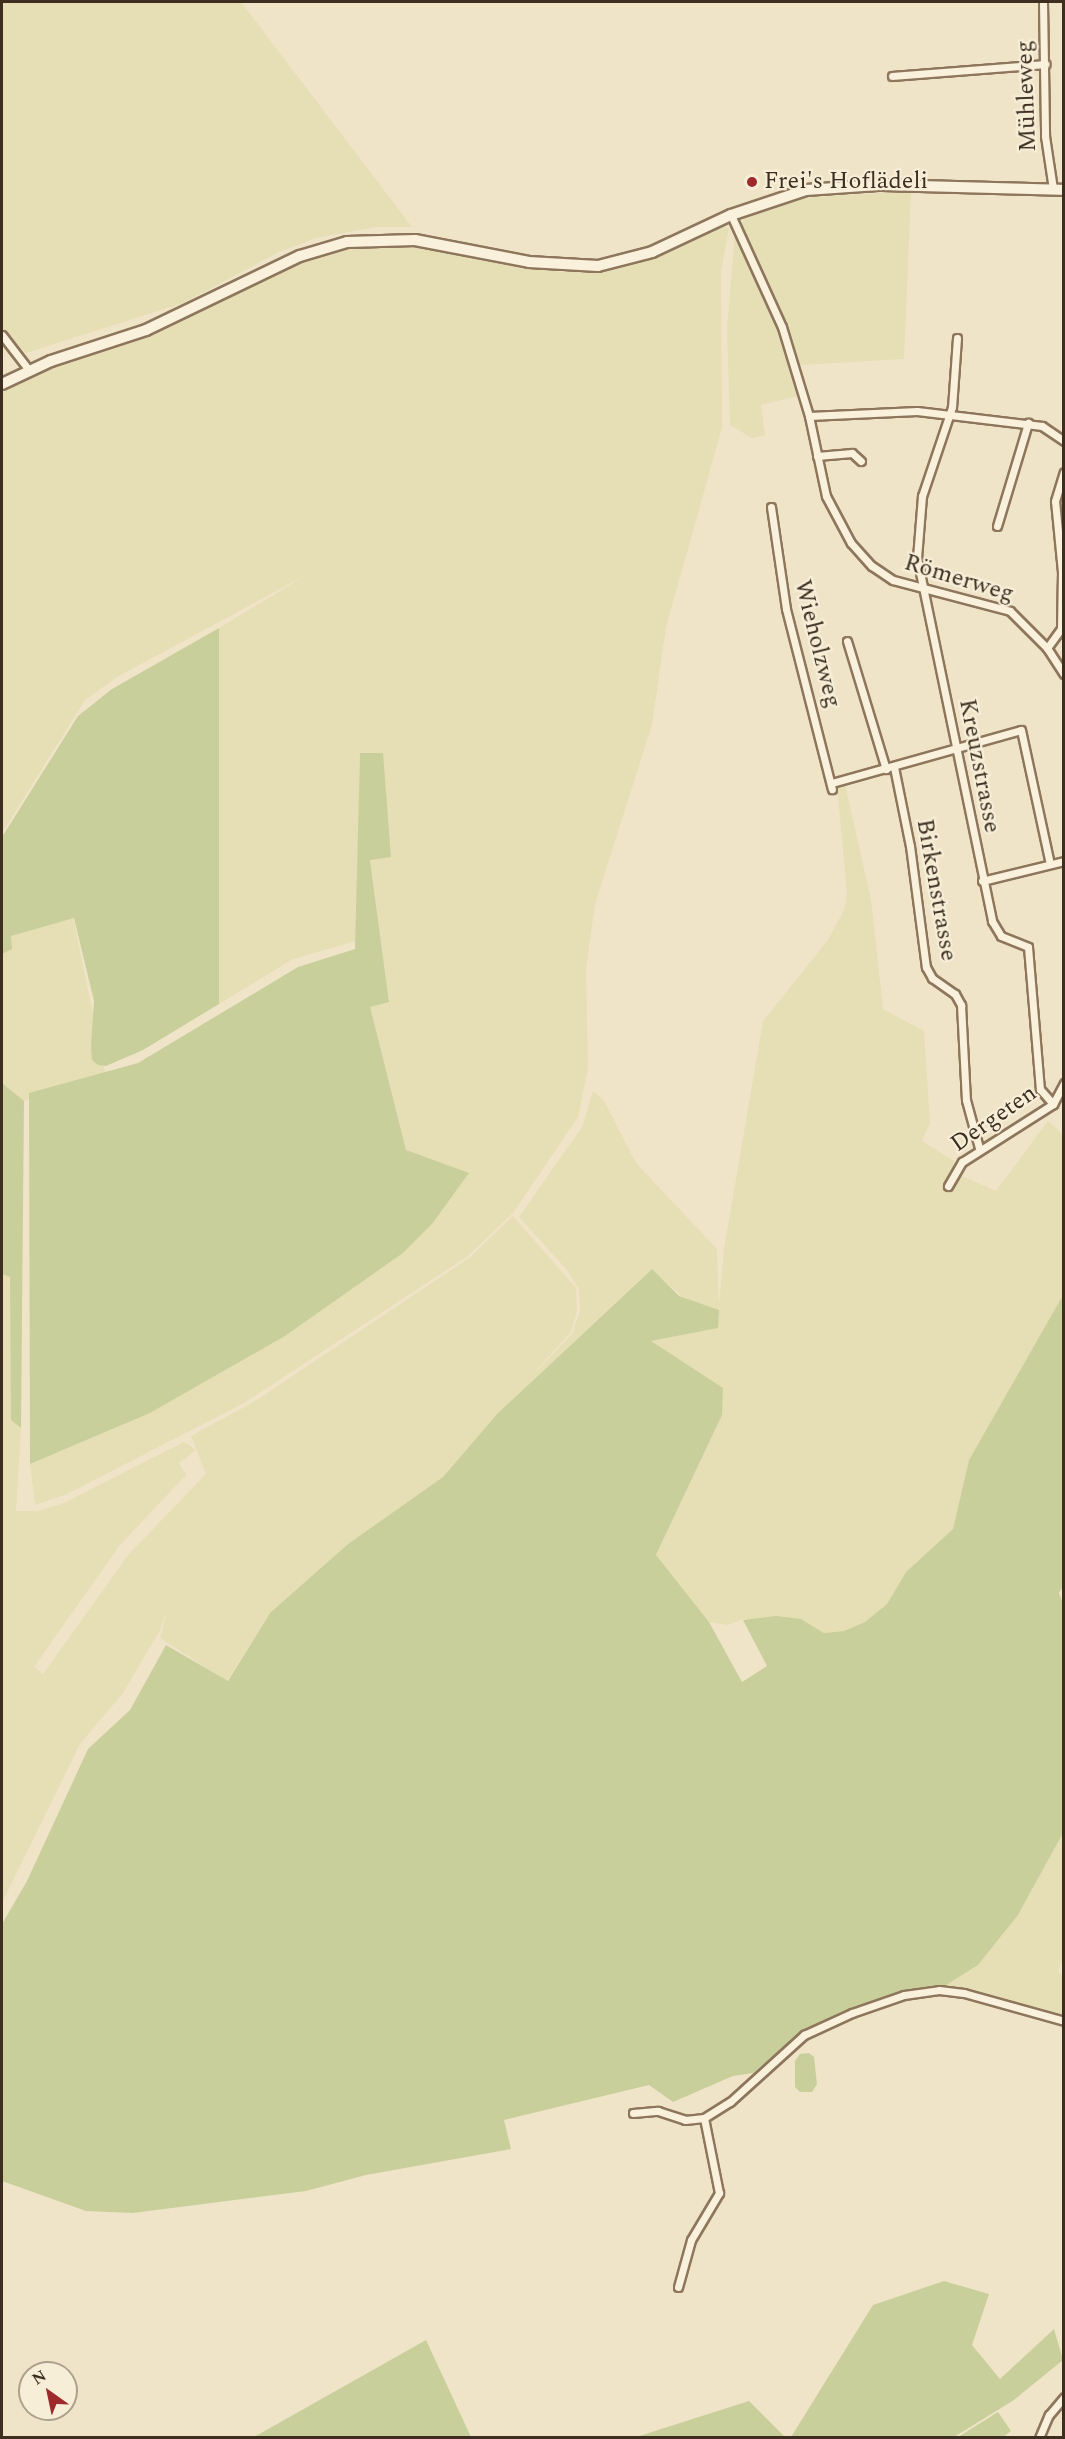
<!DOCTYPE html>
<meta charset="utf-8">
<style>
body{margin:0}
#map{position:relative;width:1065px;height:2439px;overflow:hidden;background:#f0e4c8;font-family:Spectral,serif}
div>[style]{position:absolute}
.farmland>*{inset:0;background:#e6deb5}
.green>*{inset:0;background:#c9cf9b}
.roads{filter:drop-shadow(2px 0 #8d765c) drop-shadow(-2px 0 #8d765c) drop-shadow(0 2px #8d765c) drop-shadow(0 -2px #8d765c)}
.street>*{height:7px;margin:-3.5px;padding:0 3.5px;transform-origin:3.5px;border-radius:3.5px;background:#faf1dc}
.secondary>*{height:10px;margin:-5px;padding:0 5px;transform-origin:5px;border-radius:5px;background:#faf1dc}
.dots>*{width:16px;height:16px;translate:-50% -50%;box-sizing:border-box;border:3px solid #f7eed8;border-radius:50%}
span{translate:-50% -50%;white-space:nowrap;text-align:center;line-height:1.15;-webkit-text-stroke:4.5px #f7eed8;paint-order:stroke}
.street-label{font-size:24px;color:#3d2e20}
.poi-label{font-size:24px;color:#3d2e20}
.left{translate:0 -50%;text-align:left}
.frame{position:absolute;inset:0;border:3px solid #3d2e20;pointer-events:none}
.north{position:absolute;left:18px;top:2361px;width:60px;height:60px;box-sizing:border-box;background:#f7eed8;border:2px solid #ada18e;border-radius:50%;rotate:327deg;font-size:16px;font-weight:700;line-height:24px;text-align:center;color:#3d2e20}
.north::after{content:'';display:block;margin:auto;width:21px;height:27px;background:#9e2a2b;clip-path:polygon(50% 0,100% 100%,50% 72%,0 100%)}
</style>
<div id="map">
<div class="farmland">
<div style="clip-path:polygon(2px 2px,241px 2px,412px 227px,376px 227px,316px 238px,277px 253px,183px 303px,26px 353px,2px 329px)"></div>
<div style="clip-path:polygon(911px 191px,904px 359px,800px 365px,739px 230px,745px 217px,802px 198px)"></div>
<div style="clip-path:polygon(720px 225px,729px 229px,721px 271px,722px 428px,666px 627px,652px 725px,595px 904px,586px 970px,588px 1068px,578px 1117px,513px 1213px,468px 1256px,244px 1403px,67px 1494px,35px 1505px,30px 1464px,150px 1413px,285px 1336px,403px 1253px,432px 1224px,469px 1173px,406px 1151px,369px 1007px,389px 1001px,370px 859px,390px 857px,360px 753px,356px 941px,293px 959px,219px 1004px,219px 628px,306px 575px,117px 677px,85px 700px,2px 833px,2px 389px,68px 358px,165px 327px,312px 256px,350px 247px,397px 243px,454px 249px,559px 272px,586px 272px,640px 261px)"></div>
<div style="clip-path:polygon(735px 235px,773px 316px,798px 396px,761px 405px,765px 435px,752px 438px,730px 425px,727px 328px)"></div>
<div style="clip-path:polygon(845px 784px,871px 900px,883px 1009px,924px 1031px,930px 1123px,922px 1141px,954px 1161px,962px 1176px,996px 1191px,1048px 1121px,1063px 1135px,1063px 1295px,969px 1460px,953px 1529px,906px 1572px,887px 1604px,865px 1622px,844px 1631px,824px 1633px,801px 1619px,743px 1619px,728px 1625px,709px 1622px,656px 1555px,722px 1415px,650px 1341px,718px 1328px,651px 1269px,498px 1413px,443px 1477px,348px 1544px,270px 1613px,227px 1681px,160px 1638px,167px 1611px,159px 1632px,123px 1693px,80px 1744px,2px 1903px,2px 1274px,12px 1277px,11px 1419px,21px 1428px,16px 1511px,37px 1511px,62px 1504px,184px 1442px,196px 1450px,179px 1463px,186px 1475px,120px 1545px,34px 1667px,43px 1674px,129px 1554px,206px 1474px,191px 1436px,252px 1403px,469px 1258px,513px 1216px,576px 1288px,577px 1311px,571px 1332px,525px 1383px,572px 1334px,580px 1311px,579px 1289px,567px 1270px,519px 1217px,582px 1127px,593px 1091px,603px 1099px,636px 1163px,717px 1249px,719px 1305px,724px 1249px,763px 1021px,828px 940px,845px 908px,847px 893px,837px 786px)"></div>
<div style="clip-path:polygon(73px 917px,106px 1077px,24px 1101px,2px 1083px,2px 930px)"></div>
<div style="clip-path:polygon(1063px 1833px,1064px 1955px,1058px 1972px,1063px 1975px,1063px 2019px,1002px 1999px,943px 1987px,978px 1965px,1018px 1915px)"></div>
</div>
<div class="green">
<div style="clip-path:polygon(219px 628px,219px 1004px,143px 1050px,106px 1066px,98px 1065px,92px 1060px,91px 1046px,94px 1001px,74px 918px,11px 936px,12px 949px,2px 954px,2px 837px,78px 716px,112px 689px)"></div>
<div style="clip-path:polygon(360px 753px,383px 753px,391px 857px,370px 860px,389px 1002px,370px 1007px,406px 1150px,469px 1173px,432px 1224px,403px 1253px,285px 1336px,150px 1413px,30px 1464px,29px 1093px,138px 1063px,298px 967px,355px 949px)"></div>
<div style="clip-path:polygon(2px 1083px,24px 1101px,21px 1428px,11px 1420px,10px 1277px,2px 1274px)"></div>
<div style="clip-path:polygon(652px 1269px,679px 1296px,719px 1310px,718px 1328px,651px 1341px,723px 1388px,722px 1415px,656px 1555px,709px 1622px,742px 1682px,767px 1666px,743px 1620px,776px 1616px,801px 1619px,824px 1633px,844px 1631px,865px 1622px,887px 1604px,906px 1572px,953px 1529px,969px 1460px,1063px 1295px,1064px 1585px,1059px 1593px,1064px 1606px,1063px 1833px,1018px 1915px,978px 1965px,943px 1987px,899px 1993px,855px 2007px,804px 2030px,753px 2073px,733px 2076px,673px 2102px,649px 2085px,504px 2120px,511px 2149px,366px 2175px,306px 2191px,133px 2213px,86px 2211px,2px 2181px,2px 1924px,27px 1881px,88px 1749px,130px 1710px,166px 1645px,228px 1681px,270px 1613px,348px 1544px,443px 1477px,498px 1413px)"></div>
<div style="clip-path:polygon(809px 2053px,814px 2057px,817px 2084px,812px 2092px,800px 2092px,795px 2087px,795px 2061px,800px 2054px)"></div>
<div style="clip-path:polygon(944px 2281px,989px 2294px,972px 2345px,1000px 2379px,1054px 2329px,1063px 2360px,1014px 2400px,954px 2437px,791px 2437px,873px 2305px)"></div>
<div style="clip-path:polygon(426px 2340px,471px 2437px,254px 2437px)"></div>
<div style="clip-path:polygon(749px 2401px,785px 2437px,636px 2437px)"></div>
<div style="clip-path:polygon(998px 2412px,1011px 2431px,1003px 2437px,958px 2437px)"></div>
</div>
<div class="roads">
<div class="street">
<div style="left:1043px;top:2px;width:134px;rotate:89.1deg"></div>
<div style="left:1045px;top:136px;width:54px;rotate:81.4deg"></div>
<div style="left:892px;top:76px;width:154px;rotate:-4.5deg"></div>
<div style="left:731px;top:215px;width:123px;rotate:65.5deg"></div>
<div style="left:782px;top:327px;width:93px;rotate:73.1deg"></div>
<div style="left:809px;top:416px;width:82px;rotate:78deg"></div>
<div style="left:826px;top:496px;width:53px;rotate:62deg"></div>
<div style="left:851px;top:543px;width:31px;rotate:48deg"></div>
<div style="left:872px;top:566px;width:25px;rotate:34deg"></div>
<div style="left:893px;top:580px;width:121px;rotate:14.8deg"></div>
<div style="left:1010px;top:611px;width:52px;rotate:45deg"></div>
<div style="left:1047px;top:648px;width:31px;rotate:57deg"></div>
<div style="left:2px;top:335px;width:44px;rotate:52.4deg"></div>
<div style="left:957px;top:338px;width:69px;rotate:94.1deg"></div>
<div style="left:952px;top:407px;width:94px;rotate:108.6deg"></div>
<div style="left:922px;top:496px;width:62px;rotate:94.6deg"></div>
<div style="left:917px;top:558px;width:371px;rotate:78.3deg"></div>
<div style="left:992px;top:921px;width:17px;rotate:59deg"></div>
<div style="left:1001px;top:936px;width:29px;rotate:22deg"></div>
<div style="left:1028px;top:947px;width:143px;rotate:85.2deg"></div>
<div style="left:1040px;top:1089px;width:20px;rotate:49deg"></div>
<div style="left:809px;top:416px;width:108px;rotate:-2.7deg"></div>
<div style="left:917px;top:411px;width:126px;rotate:6.8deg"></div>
<div style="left:1042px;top:426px;width:27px;rotate:34deg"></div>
<div style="left:817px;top:456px;width:35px;rotate:-5deg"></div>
<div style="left:852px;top:453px;width:12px;rotate:42deg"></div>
<div style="left:771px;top:507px;width:103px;rotate:81.6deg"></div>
<div style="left:786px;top:609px;width:186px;rotate:75.7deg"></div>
<div style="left:997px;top:526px;width:108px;rotate:-73.2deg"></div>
<div style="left:847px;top:641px;width:134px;rotate:73.1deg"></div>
<div style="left:1047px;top:648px;width:24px;rotate:-54deg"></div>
<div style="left:1061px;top:629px;width:57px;rotate:-89deg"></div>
<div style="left:1062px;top:572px;width:71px;rotate:-95.6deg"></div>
<div style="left:1055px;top:501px;width:30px;rotate:-73deg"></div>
<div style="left:894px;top:767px;width:81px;rotate:78.6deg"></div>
<div style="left:910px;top:846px;width:122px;rotate:82.5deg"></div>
<div style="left:926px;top:967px;width:13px;rotate:61deg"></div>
<div style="left:932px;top:978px;width:28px;rotate:35deg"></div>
<div style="left:955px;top:994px;width:13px;rotate:61deg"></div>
<div style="left:961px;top:1005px;width:95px;rotate:87deg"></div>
<div style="left:966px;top:1100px;width:50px;rotate:74.8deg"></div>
<div style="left:832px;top:783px;width:196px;rotate:-15.7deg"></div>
<div style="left:1021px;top:730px;width:137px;rotate:77.8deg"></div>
<div style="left:982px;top:881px;width:84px;rotate:-13.7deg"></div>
<div style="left:948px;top:1186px;width:28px;rotate:-60deg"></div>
<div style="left:962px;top:1162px;width:108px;rotate:-32.5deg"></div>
<div style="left:1053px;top:1104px;width:24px;rotate:-62deg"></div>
<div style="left:633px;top:2113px;width:25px;rotate:-5deg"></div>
<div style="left:658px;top:2111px;width:28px;rotate:18deg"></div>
<div style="left:685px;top:2120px;width:19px;rotate:-6deg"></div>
<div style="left:704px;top:2118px;width:31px;rotate:-32deg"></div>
<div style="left:730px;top:2102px;width:100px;rotate:-42.2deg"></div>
<div style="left:804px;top:2035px;width:53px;rotate:-24.6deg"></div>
<div style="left:852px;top:2013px;width:55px;rotate:-19.1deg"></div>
<div style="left:904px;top:1995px;width:35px;rotate:-8deg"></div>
<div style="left:939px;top:1990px;width:25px;rotate:7deg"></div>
<div style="left:964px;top:1993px;width:104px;rotate:15.6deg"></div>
<div style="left:678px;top:2287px;width:49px;rotate:-74.5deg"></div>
<div style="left:691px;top:2240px;width:55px;rotate:-59.2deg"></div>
<div style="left:719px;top:2193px;width:76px;rotate:-101.3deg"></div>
<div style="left:1039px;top:2438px;width:25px;rotate:-67deg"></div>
<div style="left:1049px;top:2415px;width:23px;rotate:-50deg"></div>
</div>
<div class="secondary">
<div style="left:2px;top:384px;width:54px;rotate:-25.1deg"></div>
<div style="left:51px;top:361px;width:100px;rotate:-18.1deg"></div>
<div style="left:146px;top:330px;width:171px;rotate:-25.7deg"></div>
<div style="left:300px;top:256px;width:49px;rotate:-16.6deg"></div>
<div style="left:347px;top:242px;width:68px;rotate:-1.7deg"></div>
<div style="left:415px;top:240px;width:116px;rotate:10.9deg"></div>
<div style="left:529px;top:262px;width:69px;rotate:3.3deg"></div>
<div style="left:598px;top:266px;width:56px;rotate:-14.5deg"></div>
<div style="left:652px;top:252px;width:87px;rotate:-25.1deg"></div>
<div style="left:731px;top:215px;width:79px;rotate:-18.4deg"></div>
<div style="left:806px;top:190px;width:72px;rotate:-4deg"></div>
<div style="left:878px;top:185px;width:186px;rotate:1.5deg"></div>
</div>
</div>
<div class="dots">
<div style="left:752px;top:182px;background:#9e2a2b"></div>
</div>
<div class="street-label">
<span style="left:1027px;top:96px;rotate:-92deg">Mühleweg</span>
<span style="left:959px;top:579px;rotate:17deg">Römerweg</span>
<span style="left:817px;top:644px;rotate:76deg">Wieholzweg</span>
<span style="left:979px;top:766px;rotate:79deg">Kreuzstrasse</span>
<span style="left:936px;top:890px;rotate:80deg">Birkenstrasse</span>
<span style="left:994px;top:1119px;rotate:-35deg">Dergeten</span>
</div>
<div class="poi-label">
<span class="left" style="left:764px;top:182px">Frei's Hoflädeli</span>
</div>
<div class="frame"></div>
<div class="north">N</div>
</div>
